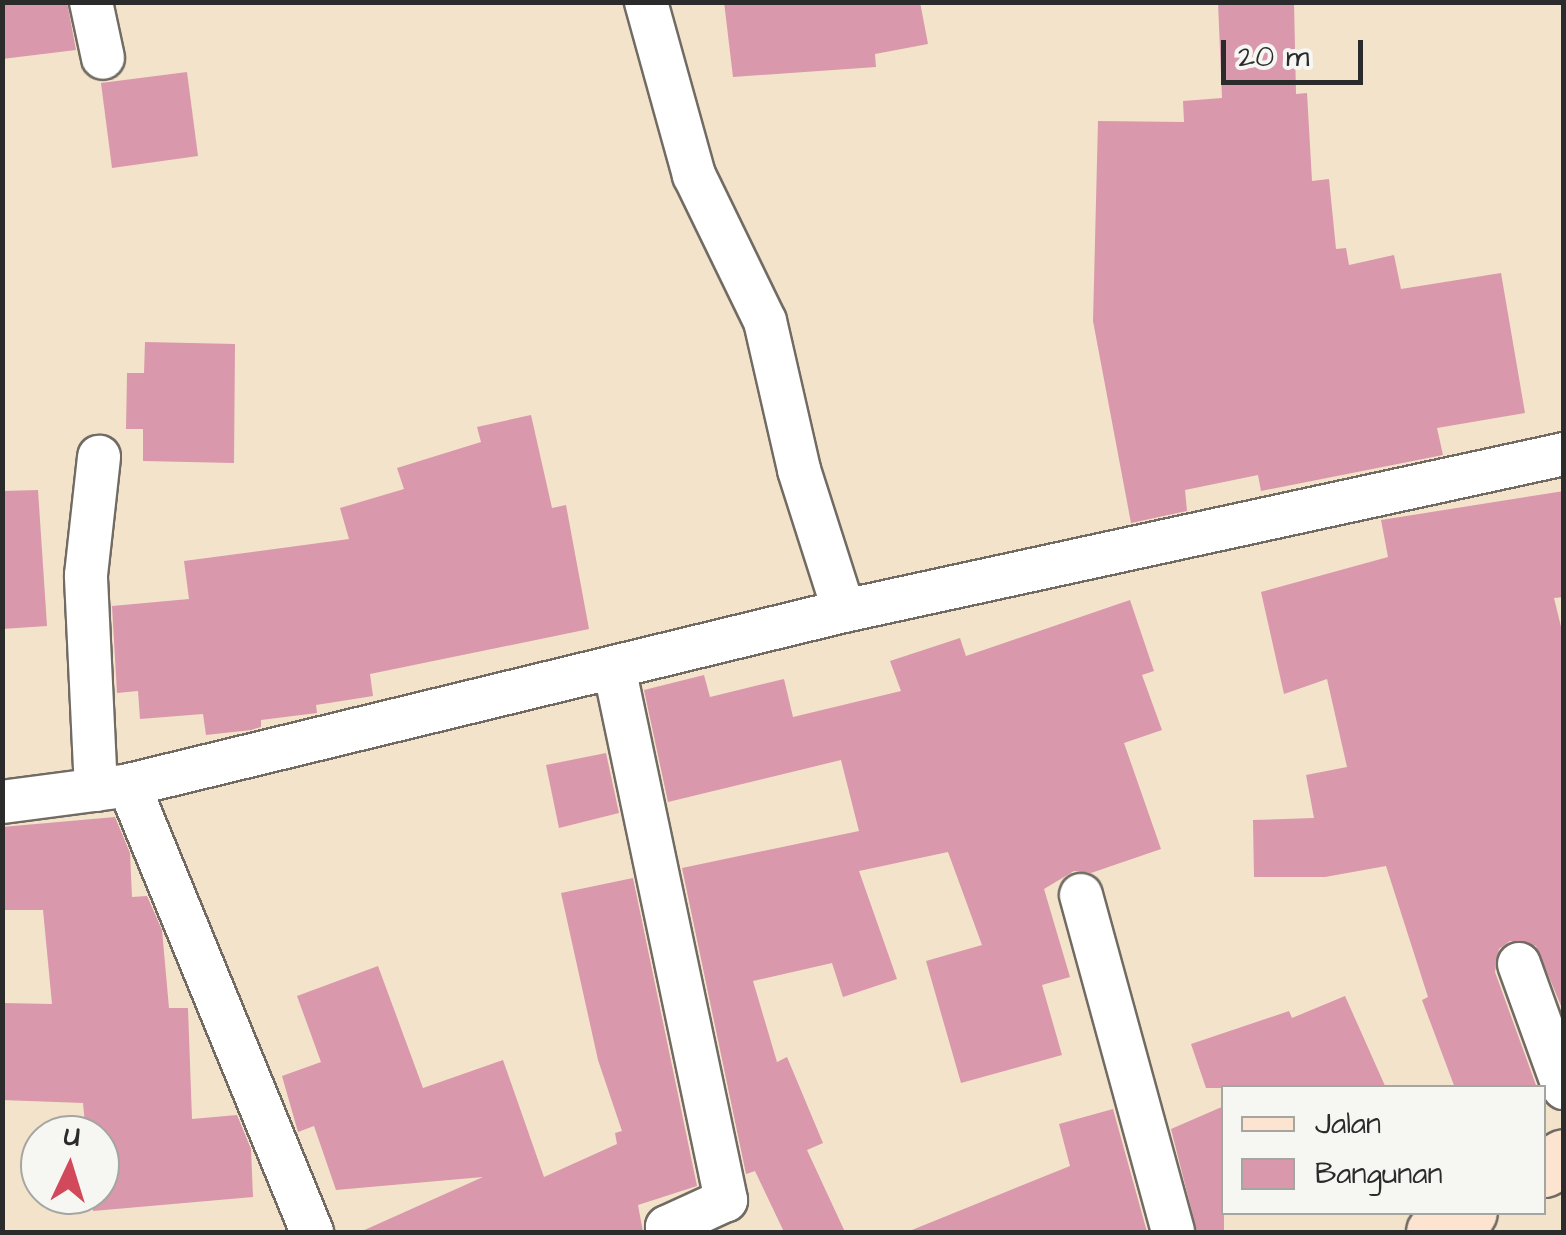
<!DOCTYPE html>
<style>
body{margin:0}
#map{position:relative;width:1566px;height:1235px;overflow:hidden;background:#f2e3ca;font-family:"Architects Daughter",sans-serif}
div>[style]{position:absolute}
.building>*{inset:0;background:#da98ac}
.roads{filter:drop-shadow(2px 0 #716b63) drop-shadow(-2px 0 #716b63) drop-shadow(0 2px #716b63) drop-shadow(0 -2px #716b63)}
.street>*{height:42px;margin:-21px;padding:0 21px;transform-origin:21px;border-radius:21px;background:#fff}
.secondary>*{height:55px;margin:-27.5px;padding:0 27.5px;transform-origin:27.5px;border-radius:27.5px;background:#fde4d1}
span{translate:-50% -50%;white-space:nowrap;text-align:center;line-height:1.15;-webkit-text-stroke:8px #f6f6f2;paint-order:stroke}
.frame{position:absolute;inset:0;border:5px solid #2b2b2b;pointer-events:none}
.legend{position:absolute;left:1221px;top:1085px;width:325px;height:130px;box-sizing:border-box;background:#f6f6f2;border:2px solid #a5a5a2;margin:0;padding:12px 18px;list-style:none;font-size:30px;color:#2b2b2b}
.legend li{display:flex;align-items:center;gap:20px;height:50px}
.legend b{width:50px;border:2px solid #a5a5a2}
.north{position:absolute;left:20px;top:1115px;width:100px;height:100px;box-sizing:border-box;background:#f6f6f2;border:2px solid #a5a5a2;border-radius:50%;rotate:4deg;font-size:28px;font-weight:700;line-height:40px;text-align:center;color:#2b2b2b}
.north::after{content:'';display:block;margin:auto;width:35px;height:45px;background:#d1495b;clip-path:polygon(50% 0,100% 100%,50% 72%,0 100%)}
.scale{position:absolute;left:1221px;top:40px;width:142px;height:45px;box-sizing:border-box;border:5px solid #2b2b2b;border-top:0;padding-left:12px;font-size:30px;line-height:35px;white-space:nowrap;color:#2b2b2b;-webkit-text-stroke:8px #f6f6f2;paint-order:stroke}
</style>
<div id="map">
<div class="building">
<div style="clip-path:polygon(2px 2px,67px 2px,76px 50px,2px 59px)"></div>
<div style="clip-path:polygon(724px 2px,920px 2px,928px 44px,875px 54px,876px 67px,733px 77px)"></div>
<div style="clip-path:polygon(1218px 2px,1294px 2px,1296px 94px,1307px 93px,1312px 181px,1329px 179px,1336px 249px,1346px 248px,1349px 265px,1394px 255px,1401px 289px,1501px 273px,1525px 413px,1437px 428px,1443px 455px,1261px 491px,1258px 475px,1185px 490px,1187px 511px,1131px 523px,1093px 321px,1098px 121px,1184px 122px,1183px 101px,1222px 98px)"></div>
<div style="clip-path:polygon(187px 72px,198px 156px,112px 168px,101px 83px)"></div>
<div style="clip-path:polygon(145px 342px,235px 344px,234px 463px,143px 461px,143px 429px,126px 429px,127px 373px,144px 373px)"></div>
<div style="clip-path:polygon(531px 415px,552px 508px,566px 505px,589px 629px,370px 674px,373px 696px,316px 705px,317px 713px,261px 720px,261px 727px,251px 730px,206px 735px,203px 714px,140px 719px,138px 691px,117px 693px,112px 606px,189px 599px,184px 561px,349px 539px,340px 508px,404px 489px,397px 468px,481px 442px,477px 427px)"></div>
<div style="clip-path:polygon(38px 490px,47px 626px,2px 629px,2px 491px)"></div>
<div style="clip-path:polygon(1564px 491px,1564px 597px,1554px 598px,1564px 639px,1564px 1013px,1536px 946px,1510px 941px,1499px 949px,1495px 972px,1537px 1088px,1455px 1088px,1422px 1000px,1428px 997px,1386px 866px,1325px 877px,1254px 877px,1253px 820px,1314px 818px,1306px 775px,1347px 767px,1327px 679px,1284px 694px,1261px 592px,1388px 557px,1381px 520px)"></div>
<div style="clip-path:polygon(1130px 600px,1154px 671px,1142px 675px,1162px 730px,1124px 743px,1161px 849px,1091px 873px,1074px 871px,1044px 889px,1070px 977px,1042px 985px,1062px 1055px,961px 1083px,926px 961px,982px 945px,948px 852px,859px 871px,897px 979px,843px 997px,832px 963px,753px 981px,777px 1062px,787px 1057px,823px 1143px,807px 1150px,845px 1232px,784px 1232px,755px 1171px,746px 1174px,682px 868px,859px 831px,841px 760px,668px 802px,644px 690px,704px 675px,710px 697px,784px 679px,793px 717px,901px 691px,890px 661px,960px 638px,966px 656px)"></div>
<div style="clip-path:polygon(606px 753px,619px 813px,559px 828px,546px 765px)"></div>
<div style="clip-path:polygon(115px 817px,130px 853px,132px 897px,147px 896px,162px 930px,169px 1008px,188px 1008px,192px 1119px,237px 1115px,251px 1149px,253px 1197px,93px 1211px,92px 1195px,100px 1195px,100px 1135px,86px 1135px,83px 1103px,2px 1100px,2px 1003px,52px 1004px,43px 910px,2px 910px,2px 827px)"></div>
<div style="clip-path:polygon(633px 878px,697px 1186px,638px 1205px,643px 1232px,360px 1232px,483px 1177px,336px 1190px,314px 1126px,298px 1132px,282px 1076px,321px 1062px,297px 996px,378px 966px,423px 1088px,503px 1060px,544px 1177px,617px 1144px,615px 1133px,622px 1131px,598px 1060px,561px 893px)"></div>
<div style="clip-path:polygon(1345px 996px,1386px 1088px,1206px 1088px,1191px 1044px,1289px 1011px,1292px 1018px)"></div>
<div style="clip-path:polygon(1224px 1106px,1224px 1232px,1197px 1232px,1171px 1129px)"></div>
<div style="clip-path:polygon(1113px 1109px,1147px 1232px,907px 1232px,1070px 1166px,1059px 1124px)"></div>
</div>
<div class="roads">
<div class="street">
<div style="left:91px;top:2px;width:57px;rotate:77.9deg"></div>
<div style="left:646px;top:2px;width:180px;rotate:74.5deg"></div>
<div style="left:694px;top:175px;width:162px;rotate:64.1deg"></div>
<div style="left:765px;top:321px;width:153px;rotate:77.1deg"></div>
<div style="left:799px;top:470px;width:148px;rotate:72.3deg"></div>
<div style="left:614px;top:667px;width:545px;rotate:78.13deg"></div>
<div style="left:726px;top:1200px;width:65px;rotate:155.4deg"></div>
<div style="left:667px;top:1227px;width:6px;rotate:59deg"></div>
<div style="left:96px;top:790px;width:215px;rotate:-92.7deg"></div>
<div style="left:86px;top:575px;width:119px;rotate:-83.7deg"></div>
<div style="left:2px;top:802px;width:122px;rotate:-7.5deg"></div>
<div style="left:1081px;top:895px;width:349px;rotate:74.7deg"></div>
<div style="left:1519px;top:964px;width:132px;rotate:70.1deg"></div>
<div style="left:312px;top:1232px;width:483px;rotate:-112.3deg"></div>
<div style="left:129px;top:785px;width:736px;rotate:-13.68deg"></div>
<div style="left:844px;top:611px;width:737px;rotate:-12.3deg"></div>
</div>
<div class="secondary">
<div style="left:1544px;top:1169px;width:23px;rotate:-31deg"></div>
<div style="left:1434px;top:1232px;width:40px;rotate:-29.7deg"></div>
</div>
</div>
<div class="frame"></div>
<ul class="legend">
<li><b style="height:12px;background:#fde4d1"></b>Jalan</li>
<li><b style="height:28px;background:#da98ac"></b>Bangunan</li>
</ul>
<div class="north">U</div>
<div class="scale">20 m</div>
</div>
